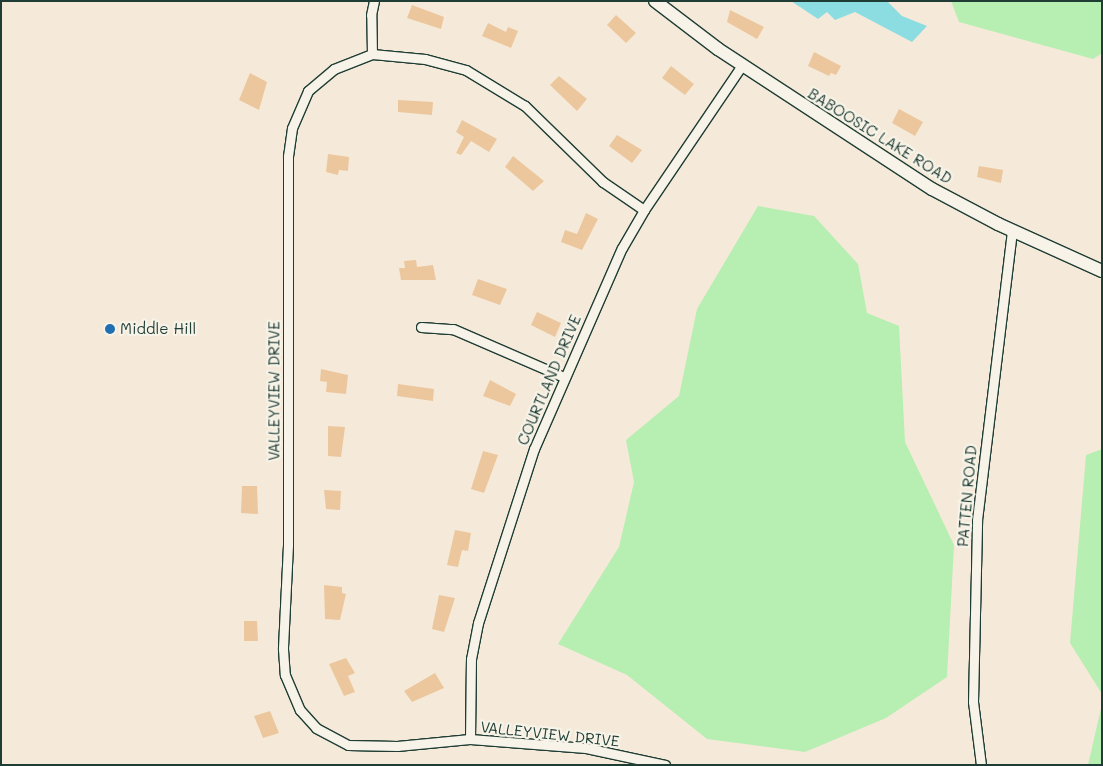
<!DOCTYPE html>
<style>
body{margin:0}
#map{position:relative;width:1103px;height:766px;overflow:hidden;background:#f5ead9;font-family:Mali,sans-serif}
div>[style]{position:absolute}
.green>*{inset:0;background:#b7eeb1}
.water>*{inset:0;background:#8bdde1}
.building>*{inset:0;background:#ecc79d}
.roads{filter:drop-shadow(1px 0 #1f3d34) drop-shadow(-1px 0 #1f3d34) drop-shadow(0 1px #1f3d34) drop-shadow(0 -1px #1f3d34)}
.street>*{height:9px;margin:-4.5px;padding:0 4.5px;transform-origin:4.5px;border-radius:4.5px;background:#f7f3e8}
.secondary>*{height:12px;margin:-6px;padding:0 6px;transform-origin:6px;border-radius:6px;background:#f7f3e8}
.dots>*{width:14px;height:14px;translate:-50% -50%;box-sizing:border-box;border:2px solid #f7f3e8;border-radius:50%}
span{translate:-50% -50%;white-space:nowrap;text-align:center;line-height:1.15;-webkit-text-stroke:4.5px #f7f3e8;paint-order:stroke}
.street-label{font-size:15px;color:#1f3d34}
.poi-label{font-size:15px;color:#1f3d34}
.left{translate:0 -50%;text-align:left}
.frame{position:absolute;inset:0;border:2px solid #1f3d34;pointer-events:none}
</style>
<div id="map">
<div class="green">
<div style="clip-path:polygon(951px 1px,1102px 1px,1102px 53px,1093px 59px,959px 22px)"></div>
<div style="clip-path:polygon(758px 206px,814px 216px,858px 264px,867px 313px,899px 326px,905px 442px,954px 545px,947px 677px,886px 718px,805px 752px,707px 739px,627px 675px,558px 644px,619px 547px,634px 482px,626px 440px,679px 396px,697px 309px)"></div>
<div style="clip-path:polygon(1102px 449px,1102px 694px,1070px 643px,1086px 455px)"></div>
<div style="clip-path:polygon(1102px 704px,1102px 765px,1088px 765px)"></div>
</div>
<div class="water">
<div style="clip-path:polygon(791px 1px,887px 1px,902px 16px,927px 26px,912px 42px,855px 12px,835px 20px,827px 12px,818px 19px)"></div>
</div>
<div class="building">
<div style="clip-path:polygon(412px 5px,444px 17px,441px 29px,407px 18px)"></div>
<div style="clip-path:polygon(730px 10px,764px 27px,757px 39px,727px 22px)"></div>
<div style="clip-path:polygon(616px 15px,636px 33px,626px 43px,607px 25px)"></div>
<div style="clip-path:polygon(488px 23px,506px 32px,508px 27px,518px 31px,511px 48px,482px 36px)"></div>
<div style="clip-path:polygon(814px 52px,841px 66px,836px 75px,831px 73px,829px 76px,808px 66px)"></div>
<div style="clip-path:polygon(671px 66px,694px 84px,685px 95px,662px 78px)"></div>
<div style="clip-path:polygon(250px 73px,267px 82px,259px 110px,239px 100px)"></div>
<div style="clip-path:polygon(559px 76px,587px 99px,577px 111px,550px 85px)"></div>
<div style="clip-path:polygon(398px 100px,433px 102px,432px 115px,398px 112px)"></div>
<div style="clip-path:polygon(899px 109px,923px 122px,915px 136px,892px 123px)"></div>
<div style="clip-path:polygon(462px 120px,497px 139px,489px 152px,471px 141px,461px 155px,456px 153px,464px 137px,456px 132px)"></div>
<div style="clip-path:polygon(617px 135px,642px 150px,632px 163px,609px 146px)"></div>
<div style="clip-path:polygon(328px 154px,349px 157px,348px 171px,339px 170px,338px 175px,326px 172px)"></div>
<div style="clip-path:polygon(513px 156px,544px 181px,533px 191px,505px 167px)"></div>
<div style="clip-path:polygon(979px 166px,1003px 170px,1001px 183px,977px 177px)"></div>
<div style="clip-path:polygon(586px 213px,598px 219px,582px 250px,561px 242px,565px 230px,577px 234px)"></div>
<div style="clip-path:polygon(416px 260px,417px 267px,433px 265px,436px 280px,401px 280px,399px 268px,405px 268px,404px 261px)"></div>
<div style="clip-path:polygon(478px 279px,507px 289px,500px 305px,472px 295px)"></div>
<div style="clip-path:polygon(537px 312px,561px 323px,555px 337px,531px 325px)"></div>
<div style="clip-path:polygon(321px 369px,348px 375px,346px 394px,326px 392px,327px 382px,320px 381px)"></div>
<div style="clip-path:polygon(490px 380px,516px 394px,510px 406px,483px 396px)"></div>
<div style="clip-path:polygon(398px 384px,434px 389px,433px 401px,397px 396px)"></div>
<div style="clip-path:polygon(328px 426px,345px 427px,341px 457px,328px 456px)"></div>
<div style="clip-path:polygon(483px 451px,498px 455px,484px 493px,471px 489px)"></div>
<div style="clip-path:polygon(242px 486px,257px 486px,258px 514px,241px 513px)"></div>
<div style="clip-path:polygon(324px 490px,341px 491px,340px 510px,326px 509px)"></div>
<div style="clip-path:polygon(455px 530px,471px 533px,468px 551px,462px 550px,458px 567px,447px 565px)"></div>
<div style="clip-path:polygon(324px 585px,342px 587px,342px 593px,346px 594px,340px 620px,325px 619px)"></div>
<div style="clip-path:polygon(439px 595px,455px 598px,444px 632px,432px 629px)"></div>
<div style="clip-path:polygon(244px 621px,257px 621px,258px 641px,244px 641px)"></div>
<div style="clip-path:polygon(346px 658px,355px 673px,348px 676px,355px 692px,344px 696px,329px 664px)"></div>
<div style="clip-path:polygon(435px 673px,444px 688px,412px 702px,404px 691px)"></div>
<div style="clip-path:polygon(270px 711px,279px 733px,263px 738px,254px 716px)"></div>
</div>
<div class="roads">
<div class="street">
<div style="left:372px;top:54px;width:39px;rotate:-91deg"></div>
<div style="left:371px;top:15px;width:14px;rotate:-78deg"></div>
<div style="left:644px;top:210px;width:50px;rotate:-145.7deg"></div>
<div style="left:603px;top:182px;width:109px;rotate:-135.7deg"></div>
<div style="left:525px;top:106px;width:69px;rotate:-148.6deg"></div>
<div style="left:466px;top:70px;width:42px;rotate:-165deg"></div>
<div style="left:425px;top:59px;width:53px;rotate:-174.6deg"></div>
<div style="left:372px;top:54px;width:41px;rotate:158.5deg"></div>
<div style="left:334px;top:69px;width:34px;rotate:140deg"></div>
<div style="left:308px;top:91px;width:40px;rotate:113.4deg"></div>
<div style="left:292px;top:128px;width:28px;rotate:98deg"></div>
<div style="left:288px;top:156px;width:389px;rotate:90deg"></div>
<div style="left:288px;top:545px;width:104px;rotate:92.8deg"></div>
<div style="left:283px;top:649px;width:26px;rotate:86deg"></div>
<div style="left:285px;top:675px;width:38px;rotate:67deg"></div>
<div style="left:300px;top:710px;width:24px;rotate:48deg"></div>
<div style="left:316px;top:728px;width:36px;rotate:28deg"></div>
<div style="left:348px;top:745px;width:49px;rotate:1.2deg"></div>
<div style="left:397px;top:746px;width:73px;rotate:-5.5deg"></div>
<div style="left:470px;top:739px;width:116px;rotate:4.4deg"></div>
<div style="left:586px;top:748px;width:81px;rotate:12.1deg"></div>
<div style="left:421px;top:327px;width:32px;rotate:4deg"></div>
<div style="left:453px;top:329px;width:121px;rotate:23.4deg"></div>
<div style="left:470px;top:739px;width:80px;rotate:-89.3deg"></div>
<div style="left:471px;top:659px;width:37px;rotate:-79deg"></div>
<div style="left:478px;top:623px;width:183px;rotate:-72.2deg"></div>
<div style="left:534px;top:449px;width:219px;rotate:-66.4deg"></div>
<div style="left:622px;top:248px;width:44px;rotate:-59.9deg"></div>
<div style="left:644px;top:210px;width:175px;rotate:-55.9deg"></div>
<div style="left:981px;top:765px;width:64px;rotate:-97.2deg"></div>
<div style="left:973px;top:702px;width:182px;rotate:-88.7deg"></div>
<div style="left:977px;top:520px;width:291px;rotate:-83.1deg"></div>
</div>
<div class="secondary">
<div style="left:655px;top:1px;width:79px;rotate:37.3deg"></div>
<div style="left:718px;top:49px;width:256px;rotate:33.2deg"></div>
<div style="left:932px;top:189px;width:75px;rotate:27.9deg"></div>
<div style="left:998px;top:224px;width:114px;rotate:24.3deg"></div>
</div>
</div>
<div class="dots">
<div style="left:110px;top:329px;background:#1f6fb2"></div>
</div>
<div class="street-label">
<span style="left:880px;top:136px;rotate:32deg">BABOOSIC LAKE ROAD</span>
<span style="left:549px;top:380px;rotate:-67deg">COURTLAND DRIVE</span>
<span style="left:274px;top:391px;rotate:-90deg">VALLEYVIEW DRIVE</span>
<span style="left:967px;top:496px;rotate:-85deg">PATTEN ROAD</span>
<span style="left:550px;top:734px;rotate:6deg">VALLEYVIEW DRIVE</span>
</div>
<div class="poi-label">
<span class="left" style="left:120px;top:329px">Middle Hill</span>
</div>
<div class="frame"></div>
</div>
